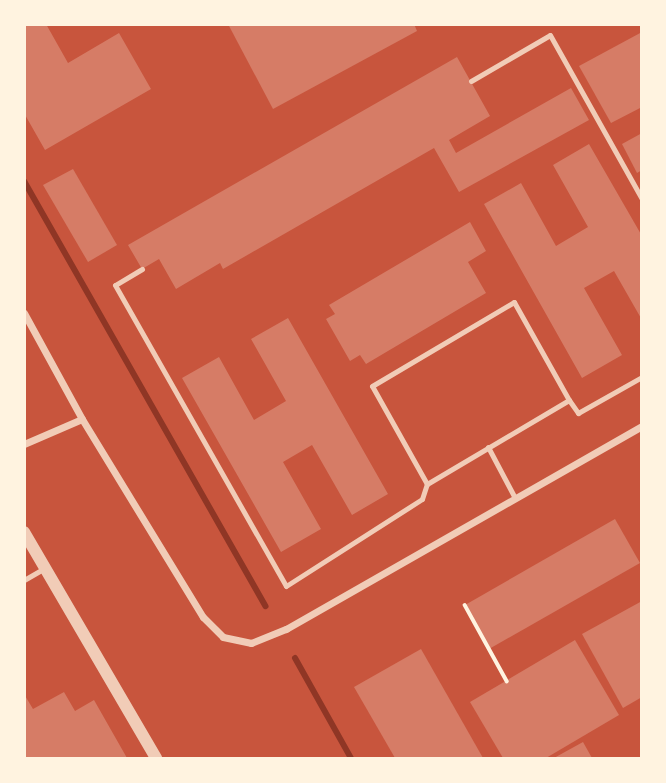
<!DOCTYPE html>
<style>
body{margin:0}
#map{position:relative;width:666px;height:783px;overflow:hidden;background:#c8553d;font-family:Spectral,serif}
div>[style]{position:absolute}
.stream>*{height:6px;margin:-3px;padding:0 3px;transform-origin:3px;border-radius:3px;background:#8f3625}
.building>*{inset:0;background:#d67c66}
.path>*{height:3.5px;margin:-1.75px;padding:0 1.75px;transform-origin:1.75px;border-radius:1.75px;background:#fff3e0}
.service>*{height:5px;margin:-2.5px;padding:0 2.5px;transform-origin:2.5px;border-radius:2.5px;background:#f1ccb7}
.minor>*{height:7px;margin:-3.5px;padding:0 3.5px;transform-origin:3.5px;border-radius:3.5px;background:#f1ccb7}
.tertiary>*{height:12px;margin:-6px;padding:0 6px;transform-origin:6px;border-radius:6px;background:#f1ccb7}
span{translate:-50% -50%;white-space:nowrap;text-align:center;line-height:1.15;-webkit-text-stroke:5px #fff3e0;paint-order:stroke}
.frame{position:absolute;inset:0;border:26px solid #fff3e0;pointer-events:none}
</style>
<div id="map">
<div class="stream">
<div style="left:24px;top:181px;width:489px;rotate:60.4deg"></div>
<div style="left:295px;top:658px;width:115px;rotate:60.8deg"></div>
</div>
<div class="building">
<div style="clip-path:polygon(24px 24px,46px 24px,68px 63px,119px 33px,151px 89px,45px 150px,24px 113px)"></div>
<div style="clip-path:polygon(228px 24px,414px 24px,417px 31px,273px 109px)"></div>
<div style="clip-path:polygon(642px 32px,642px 107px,611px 123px,579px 66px)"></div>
<div style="clip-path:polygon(457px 57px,490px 116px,449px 140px,456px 153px,571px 88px,589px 120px,459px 192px,434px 148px,223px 269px,220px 263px,176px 289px,159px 259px,142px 269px,128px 245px)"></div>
<div style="clip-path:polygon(642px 133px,642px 170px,637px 173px,622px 144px)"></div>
<div style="clip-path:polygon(589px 144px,642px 236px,642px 320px,614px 271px,584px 288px,622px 355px,582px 378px,484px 204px,521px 183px,556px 246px,588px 227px,553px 165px)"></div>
<div style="clip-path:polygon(73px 169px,117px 245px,88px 262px,43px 185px)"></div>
<div style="clip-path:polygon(470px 222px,486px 251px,468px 262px,486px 293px,366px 364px,360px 355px,350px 361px,326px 319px,335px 314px,329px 305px)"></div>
<div style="clip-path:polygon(288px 318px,388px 494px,352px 515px,312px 445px,283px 462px,321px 529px,281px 552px,182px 378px,219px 357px,254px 420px,286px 401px,251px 339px)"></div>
<div style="clip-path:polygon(615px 519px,640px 563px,489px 649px,465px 605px)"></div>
<div style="clip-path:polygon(642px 601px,642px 697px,623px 708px,582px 634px)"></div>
<div style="clip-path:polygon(575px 640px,619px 715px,546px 758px,503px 758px,470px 702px)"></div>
<div style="clip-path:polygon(421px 649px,483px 758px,395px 758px,354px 687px)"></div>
<div style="clip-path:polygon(64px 692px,75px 711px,94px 700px,127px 758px,24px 758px,24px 694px,33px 709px)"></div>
<div style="clip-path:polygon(583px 742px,592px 758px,554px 758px)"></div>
</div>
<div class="path">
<div style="left:465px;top:605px;width:87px;rotate:61.1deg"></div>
</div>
<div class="service">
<div style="left:471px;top:81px;width:91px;rotate:-30.2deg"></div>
<div style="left:550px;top:35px;width:188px;rotate:60.7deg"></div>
<div style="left:142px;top:269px;width:31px;rotate:149deg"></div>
<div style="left:115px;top:285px;width:346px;rotate:60.4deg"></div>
<div style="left:286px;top:586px;width:161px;rotate:-32.6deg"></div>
<div style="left:422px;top:499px;width:16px;rotate:-72deg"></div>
<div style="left:514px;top:302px;width:112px;rotate:60.7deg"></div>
<div style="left:569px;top:400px;width:165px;rotate:149.4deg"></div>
<div style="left:427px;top:484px;width:112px;rotate:-119.3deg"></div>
<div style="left:372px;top:386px;width:165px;rotate:-30.6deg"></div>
<div style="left:569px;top:400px;width:16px;rotate:55deg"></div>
<div style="left:578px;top:413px;width:73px;rotate:-29.4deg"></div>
<div style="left:488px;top:447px;width:58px;rotate:62.1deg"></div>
<div style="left:24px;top:580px;width:24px;rotate:-30deg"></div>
</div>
<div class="minor">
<div style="left:24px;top:313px;width:121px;rotate:61.3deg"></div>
<div style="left:82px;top:419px;width:232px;rotate:58.6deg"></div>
<div style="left:203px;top:617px;width:28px;rotate:45deg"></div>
<div style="left:223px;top:637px;width:29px;rotate:12deg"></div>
<div style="left:251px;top:643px;width:38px;rotate:-22deg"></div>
<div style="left:286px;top:629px;width:410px;rotate:-29.7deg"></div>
<div style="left:24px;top:444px;width:63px;rotate:-23.3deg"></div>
</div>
<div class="tertiary">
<div style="left:24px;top:532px;width:262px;rotate:59.7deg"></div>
</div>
<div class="frame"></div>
</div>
